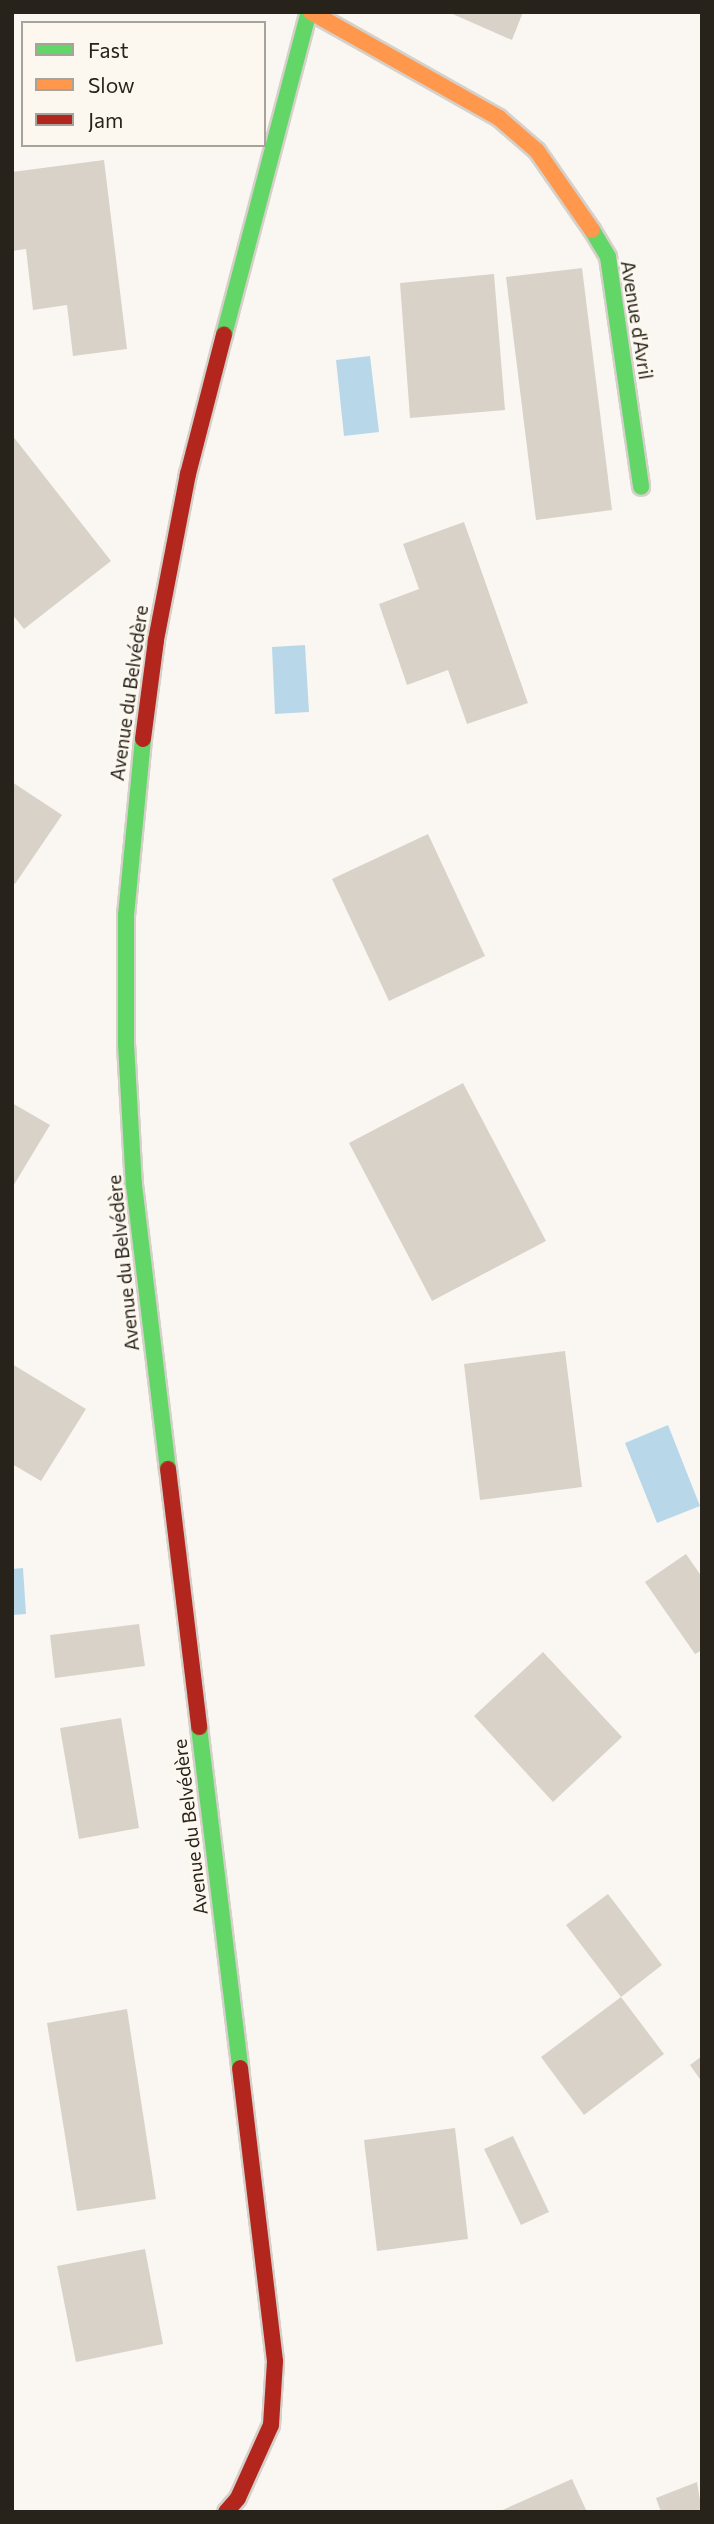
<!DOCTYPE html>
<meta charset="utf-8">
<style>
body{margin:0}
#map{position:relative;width:714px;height:2524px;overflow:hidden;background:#faf7f2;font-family:Commissioner,sans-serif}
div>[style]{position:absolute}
.water>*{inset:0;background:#b8d8ea}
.building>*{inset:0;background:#d9d2c8}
.roads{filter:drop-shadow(2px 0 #d5d1ca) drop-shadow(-2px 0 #d5d1ca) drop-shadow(0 2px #d5d1ca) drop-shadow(0 -2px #d5d1ca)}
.fast>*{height:16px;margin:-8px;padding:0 8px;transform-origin:8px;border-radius:8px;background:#63d668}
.slow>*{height:16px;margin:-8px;padding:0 8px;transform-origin:8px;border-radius:8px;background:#ff974d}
.jam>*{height:16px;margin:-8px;padding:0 8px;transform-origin:8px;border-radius:8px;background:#b3261e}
span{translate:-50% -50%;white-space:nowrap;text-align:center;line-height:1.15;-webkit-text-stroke:5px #fdf8ef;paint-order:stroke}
.street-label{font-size:19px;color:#27221a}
.frame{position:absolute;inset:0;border:14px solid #27221a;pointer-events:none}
.legend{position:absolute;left:21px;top:21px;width:245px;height:126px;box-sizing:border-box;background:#fdf8ef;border:2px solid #a7a29a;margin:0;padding:9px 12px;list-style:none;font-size:21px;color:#27221a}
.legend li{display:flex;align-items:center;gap:14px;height:35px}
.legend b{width:35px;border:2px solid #a7a29a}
</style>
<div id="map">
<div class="water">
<div style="clip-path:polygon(370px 356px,379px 432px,344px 436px,336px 360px)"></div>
<div style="clip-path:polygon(305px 645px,309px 712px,275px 714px,272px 647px)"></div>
<div style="clip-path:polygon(668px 1425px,700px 1506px,657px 1523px,625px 1443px)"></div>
<div style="clip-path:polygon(23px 1568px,26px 1614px,12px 1615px,12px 1569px)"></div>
</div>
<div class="building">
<div style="clip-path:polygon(448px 12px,523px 12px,512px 40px)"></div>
<div style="clip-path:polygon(104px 160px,127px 349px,73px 356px,67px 305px,33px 310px,26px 249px,12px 251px,12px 172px)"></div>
<div style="clip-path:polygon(582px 268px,612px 510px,536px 520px,506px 277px)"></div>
<div style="clip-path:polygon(494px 274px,505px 410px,410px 418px,400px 283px)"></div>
<div style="clip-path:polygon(12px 435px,111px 561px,24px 629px,12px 614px)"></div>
<div style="clip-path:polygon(464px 522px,528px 703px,467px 724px,448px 670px,407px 685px,379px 604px,419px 589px,403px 544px)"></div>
<div style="clip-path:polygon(12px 782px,62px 815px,15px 884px,12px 882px)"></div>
<div style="clip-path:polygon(428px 834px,485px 956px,389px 1001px,332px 879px)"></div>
<div style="clip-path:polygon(463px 1083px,546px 1241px,432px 1301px,349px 1143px)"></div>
<div style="clip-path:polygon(12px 1103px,50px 1125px,12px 1188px)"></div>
<div style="clip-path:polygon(565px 1351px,582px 1487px,480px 1500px,464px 1364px)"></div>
<div style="clip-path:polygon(12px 1364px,86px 1409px,41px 1481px,12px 1464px)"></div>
<div style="clip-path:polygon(686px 1554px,702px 1577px,702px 1650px,695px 1654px,645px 1582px)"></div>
<div style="clip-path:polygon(139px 1624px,145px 1666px,55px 1678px,50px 1635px)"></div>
<div style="clip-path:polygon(543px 1652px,622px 1737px,553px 1802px,474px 1716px)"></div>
<div style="clip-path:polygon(121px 1718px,139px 1828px,79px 1839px,60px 1728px)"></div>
<div style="clip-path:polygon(608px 1894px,662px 1965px,621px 1997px,566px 1925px)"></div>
<div style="clip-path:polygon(621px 1997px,664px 2054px,584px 2115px,541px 2057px)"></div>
<div style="clip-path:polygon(127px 2009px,156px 2199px,77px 2211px,47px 2023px)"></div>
<div style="clip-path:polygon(702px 2056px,702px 2082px,690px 2065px)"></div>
<div style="clip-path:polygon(455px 2128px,468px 2239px,377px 2251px,364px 2140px)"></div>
<div style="clip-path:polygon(513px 2136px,549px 2212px,521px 2225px,484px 2149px)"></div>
<div style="clip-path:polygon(145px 2249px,163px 2344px,76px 2362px,57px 2266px)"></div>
<div style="clip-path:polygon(572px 2479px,587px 2512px,498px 2512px)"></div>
<div style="clip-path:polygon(697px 2482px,702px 2512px,661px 2512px,656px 2498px)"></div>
</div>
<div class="roads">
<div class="fast">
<div style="left:592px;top:230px;width:31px;rotate:59deg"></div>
<div style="left:608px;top:257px;width:232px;rotate:81.8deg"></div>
<div style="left:224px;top:335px;width:334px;rotate:-75.3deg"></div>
<div style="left:143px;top:739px;width:176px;rotate:95.5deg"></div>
<div style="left:126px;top:914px;width:130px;rotate:90deg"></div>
<div style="left:126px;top:1044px;width:141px;rotate:86.8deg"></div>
<div style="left:134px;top:1185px;width:286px;rotate:83.2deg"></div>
<div style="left:199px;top:1727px;width:343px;rotate:83.1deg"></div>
</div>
<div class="slow">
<div style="left:311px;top:12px;width:216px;rotate:29.4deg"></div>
<div style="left:499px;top:118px;width:50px;rotate:41deg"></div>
<div style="left:537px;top:151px;width:96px;rotate:55.2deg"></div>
</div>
<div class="jam">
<div style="left:143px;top:739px;width:100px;rotate:-82.5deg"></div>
<div style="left:156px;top:640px;width:169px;rotate:-79.1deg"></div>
<div style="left:188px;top:474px;width:144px;rotate:-75.5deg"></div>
<div style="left:168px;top:1469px;width:260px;rotate:83.1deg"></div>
<div style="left:226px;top:2512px;width:18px;rotate:-49deg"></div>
<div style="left:238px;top:2498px;width:80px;rotate:-65.7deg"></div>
<div style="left:271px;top:2425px;width:64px;rotate:-86.4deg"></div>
<div style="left:275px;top:2361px;width:295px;rotate:-96.8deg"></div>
</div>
</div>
<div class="street-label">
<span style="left:637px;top:320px;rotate:81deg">Avenue d'Avril</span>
<span style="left:129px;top:693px;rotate:-82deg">Avenue du Belvédère</span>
<span style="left:123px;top:1263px;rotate:-96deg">Avenue du Belvédère</span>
<span style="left:190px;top:1827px;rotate:-97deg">Avenue du Belvédère</span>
</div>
<div class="frame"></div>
<ul class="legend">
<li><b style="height:9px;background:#63d668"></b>Fast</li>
<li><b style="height:9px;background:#ff974d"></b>Slow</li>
<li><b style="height:9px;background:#b3261e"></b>Jam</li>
</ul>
</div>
